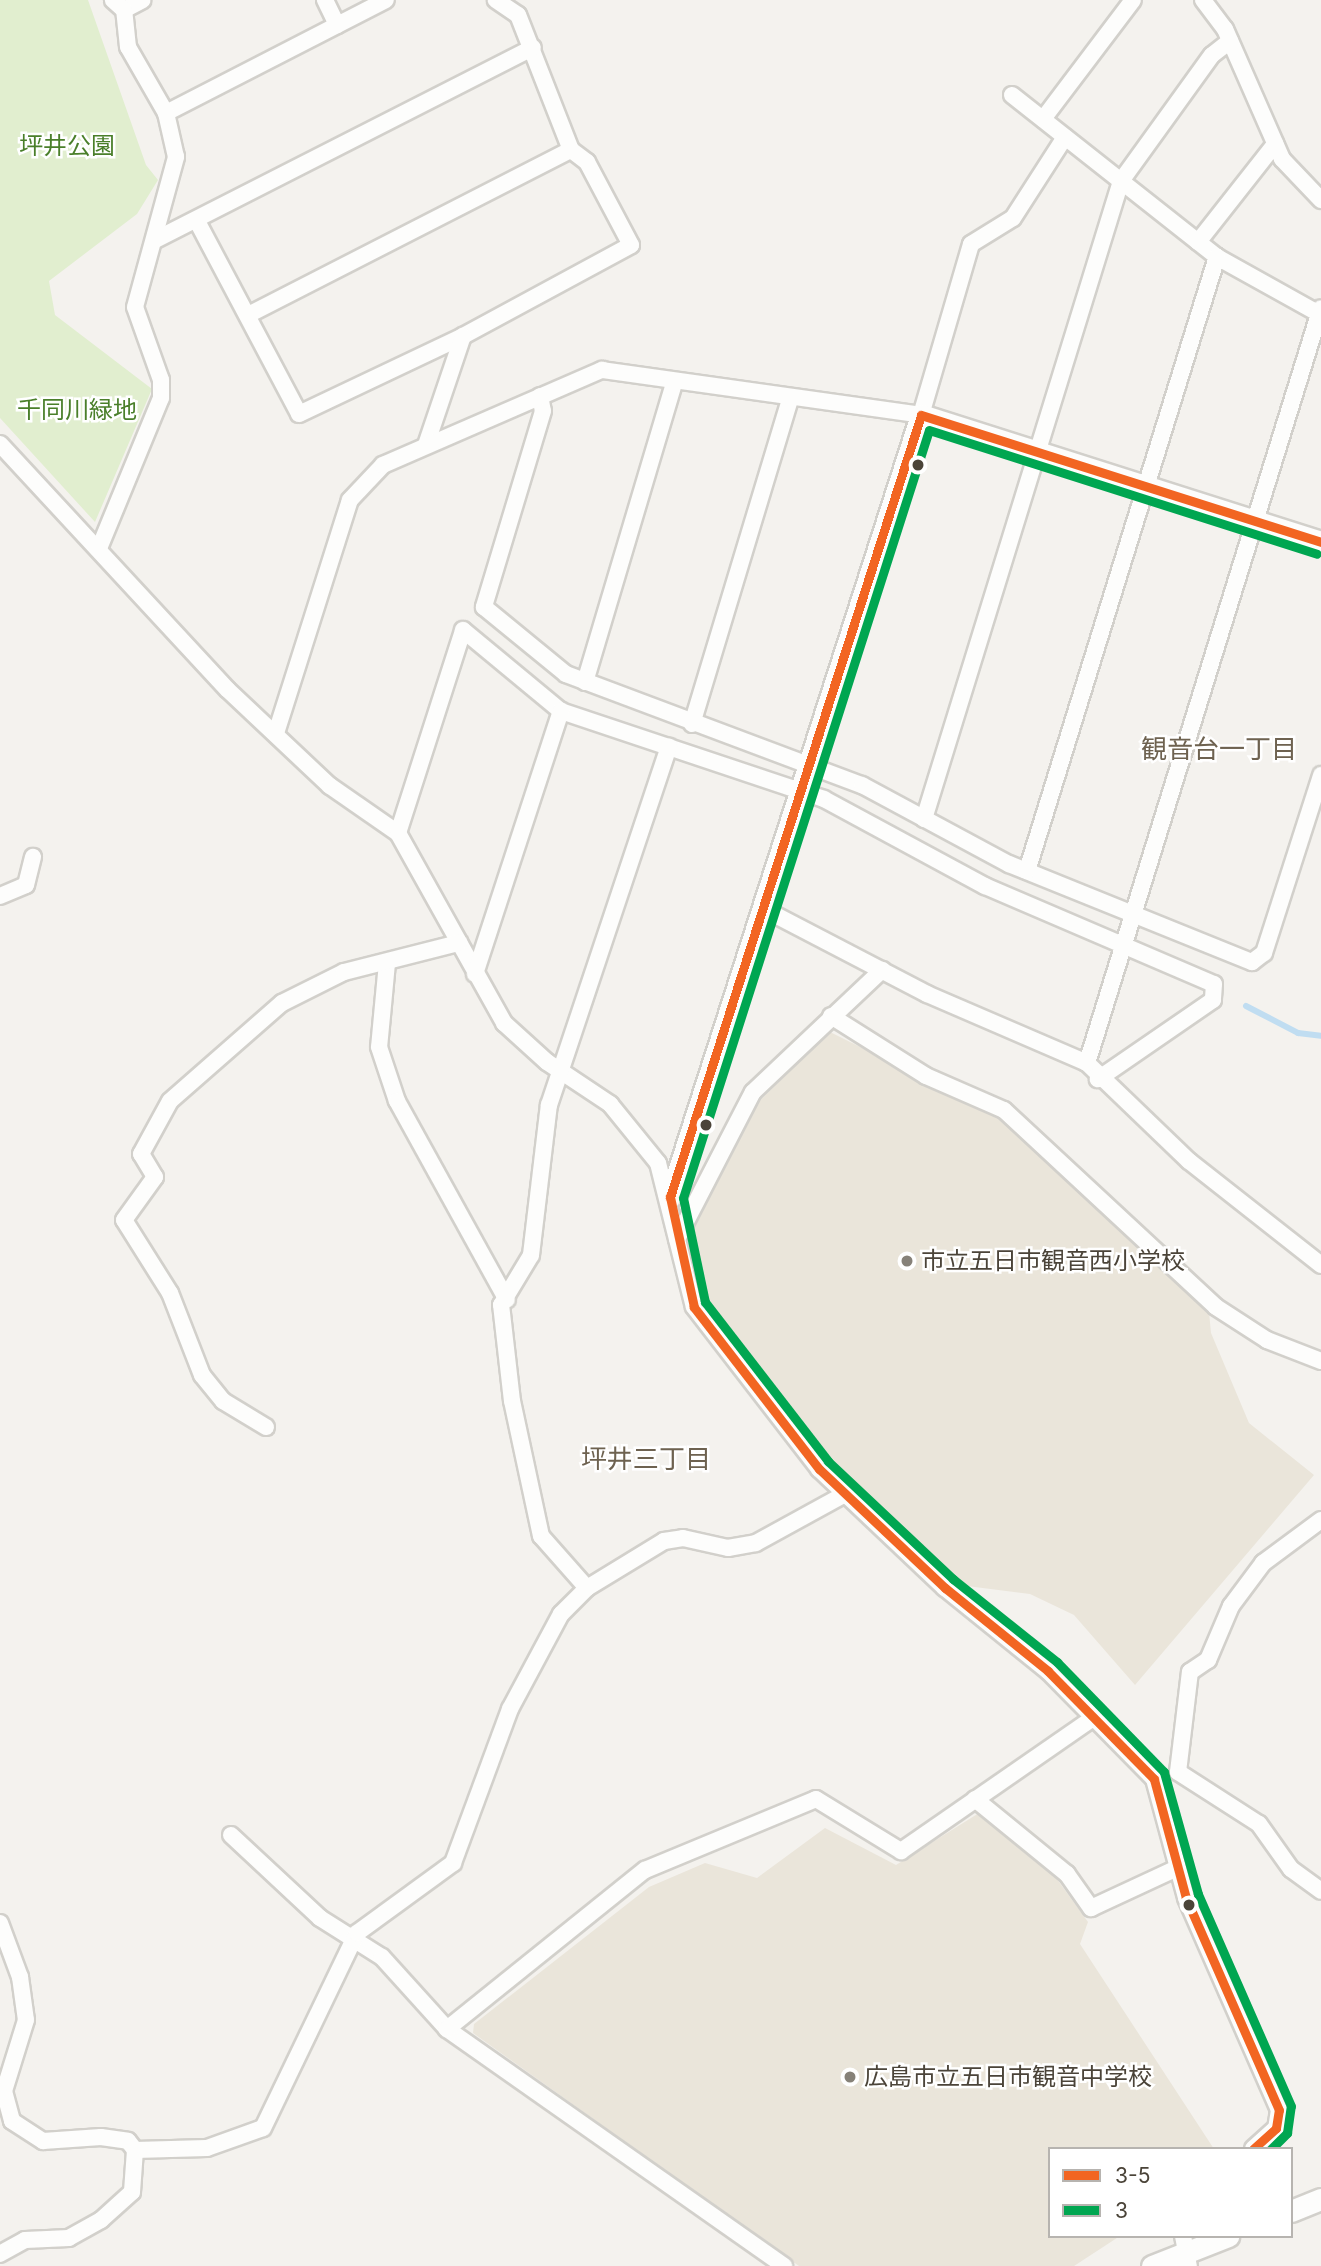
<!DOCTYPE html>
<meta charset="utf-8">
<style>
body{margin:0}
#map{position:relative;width:1321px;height:2266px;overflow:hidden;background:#f4f2ee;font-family:Inter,"Noto Sans JP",sans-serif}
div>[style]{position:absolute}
.education>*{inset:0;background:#eae5da}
.green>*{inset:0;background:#e1eecf}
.stream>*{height:6px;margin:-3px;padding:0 3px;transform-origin:3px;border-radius:3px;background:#c0ddf1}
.roads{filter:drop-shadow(2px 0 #d2d0cb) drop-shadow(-2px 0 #d2d0cb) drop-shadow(0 2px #d2d0cb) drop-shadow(0 -2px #d2d0cb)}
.minor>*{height:16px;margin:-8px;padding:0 8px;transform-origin:8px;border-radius:8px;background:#fdfdfc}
.tertiary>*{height:21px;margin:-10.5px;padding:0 10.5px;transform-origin:10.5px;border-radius:10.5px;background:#fdfdfc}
.bus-1>*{height:9px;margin:-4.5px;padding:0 4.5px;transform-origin:4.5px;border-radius:4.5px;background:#f26522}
.bus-2>*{height:9px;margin:-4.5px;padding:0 4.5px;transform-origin:4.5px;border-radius:4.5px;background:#00a651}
.dots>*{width:19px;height:19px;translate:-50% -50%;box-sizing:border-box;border:4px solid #fff;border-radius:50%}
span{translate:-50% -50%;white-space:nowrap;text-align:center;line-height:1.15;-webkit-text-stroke:5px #fff;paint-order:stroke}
.park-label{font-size:24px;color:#4a7f2a}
.poi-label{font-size:24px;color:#4b4439}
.left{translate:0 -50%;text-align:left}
.neighbourhood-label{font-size:26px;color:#6e6250}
.legend{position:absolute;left:1048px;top:2147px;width:245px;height:91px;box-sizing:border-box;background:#fff;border:2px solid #b7b4b0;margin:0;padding:9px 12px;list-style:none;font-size:21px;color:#4b4439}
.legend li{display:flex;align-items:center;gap:14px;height:35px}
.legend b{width:35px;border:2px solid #b7b4b0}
</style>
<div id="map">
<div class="education">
<div style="clip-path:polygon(830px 1032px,995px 1114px,1209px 1312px,1211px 1333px,1249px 1423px,1314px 1475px,1135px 1685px,1074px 1615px,1030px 1594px,959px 1585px,837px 1470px,702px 1298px,692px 1231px,743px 1117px)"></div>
<div style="clip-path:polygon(979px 1813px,1054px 1875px,1088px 1922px,1080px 1944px,1214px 2149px,1050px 2149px,1050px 2236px,1120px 2236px,1074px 2266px,799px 2266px,473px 2033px,474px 2024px,649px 1887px,705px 1863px,757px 1878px,825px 1828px,896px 1865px)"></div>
</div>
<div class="green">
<div style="clip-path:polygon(0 0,88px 0,146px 165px,158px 180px,137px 214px,49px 281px,55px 315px,152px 389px,95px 522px,0 418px)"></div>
</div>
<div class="stream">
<div style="left:1246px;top:1006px;width:59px;rotate:27.4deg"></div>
<div style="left:1298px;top:1033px;width:23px;rotate:7deg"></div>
</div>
<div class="roads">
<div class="minor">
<div style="left:325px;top:0;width:28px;rotate:64deg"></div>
<div style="left:1203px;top:0;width:36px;rotate:53deg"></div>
<div style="left:1225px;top:29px;width:142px;rotate:66.3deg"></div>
<div style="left:1282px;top:159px;width:57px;rotate:46.4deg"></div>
<div style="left:124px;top:10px;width:21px;rotate:-28deg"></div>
<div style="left:1012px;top:95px;width:261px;rotate:38.3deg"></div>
<div style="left:1217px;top:257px;width:119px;rotate:29.1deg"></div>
<div style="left:166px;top:113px;width:247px;rotate:-27.2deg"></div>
<div style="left:1043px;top:119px;width:149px;rotate:-52.9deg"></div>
<div style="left:197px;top:221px;width:218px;rotate:62.1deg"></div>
<div style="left:299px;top:414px;width:182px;rotate:-25.4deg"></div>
<div style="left:463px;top:336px;width:191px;rotate:-28.4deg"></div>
<div style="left:631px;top:245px;width:94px;rotate:-117.9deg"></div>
<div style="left:587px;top:162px;width:20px;rotate:-143deg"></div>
<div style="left:571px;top:150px;width:145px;rotate:-111.4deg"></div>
<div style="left:518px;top:15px;width:27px;rotate:-146deg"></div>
<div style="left:155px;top:240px;width:424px;rotate:-27deg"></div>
<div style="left:1198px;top:242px;width:125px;rotate:-51.8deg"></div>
<div style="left:248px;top:315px;width:363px;rotate:-27.1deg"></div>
<div style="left:540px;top:396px;width:15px;rotate:79deg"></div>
<div style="left:543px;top:411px;width:205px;rotate:106.8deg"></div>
<div style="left:484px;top:607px;width:106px;rotate:39.3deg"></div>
<div style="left:566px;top:674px;width:316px;rotate:20.6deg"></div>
<div style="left:862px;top:785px;width:167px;rotate:28.3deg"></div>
<div style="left:1009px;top:864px;width:262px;rotate:22deg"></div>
<div style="left:1252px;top:962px;width:15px;rotate:-37deg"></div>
<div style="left:1264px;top:953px;width:187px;rotate:-72.2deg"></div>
<div style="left:0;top:444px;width:335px;rotate:47.2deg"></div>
<div style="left:228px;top:690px;width:140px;rotate:43.3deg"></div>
<div style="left:330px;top:786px;width:83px;rotate:34.7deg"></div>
<div style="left:398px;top:833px;width:218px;rotate:60.8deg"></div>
<div style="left:504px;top:1023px;width:58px;rotate:42.2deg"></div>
<div style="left:547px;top:1062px;width:76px;rotate:33.7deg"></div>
<div style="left:610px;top:1104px;width:76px;rotate:50.9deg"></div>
<div style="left:658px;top:1163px;width:148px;rotate:76deg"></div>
<div style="left:694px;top:1307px;width:205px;rotate:52.3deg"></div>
<div style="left:819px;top:1469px;width:173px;rotate:43.4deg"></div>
<div style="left:945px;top:1588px;width:132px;rotate:38.9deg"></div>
<div style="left:1048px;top:1671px;width:151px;rotate:45.5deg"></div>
<div style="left:1154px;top:1779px;width:123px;rotate:74.9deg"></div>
<div style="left:1186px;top:1898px;width:232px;rotate:66.3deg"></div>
<div style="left:1279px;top:2110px;width:18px;rotate:99deg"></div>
<div style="left:1276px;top:2128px;width:31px;rotate:138deg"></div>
<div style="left:426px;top:445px;width:115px;rotate:-71.3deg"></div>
<div style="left:100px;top:546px;width:160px;rotate:-67.6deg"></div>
<div style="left:161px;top:398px;width:18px;rotate:-90deg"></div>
<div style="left:161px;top:380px;width:77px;rotate:-109.6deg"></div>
<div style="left:135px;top:307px;width:156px;rotate:-74.7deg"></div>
<div style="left:176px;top:157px;width:45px;rotate:-102.8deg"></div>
<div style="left:166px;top:113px;width:76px;rotate:-119.9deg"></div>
<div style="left:128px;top:47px;width:37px;rotate:-96deg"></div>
<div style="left:124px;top:10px;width:15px;rotate:-138deg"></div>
<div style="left:585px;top:682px;width:314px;rotate:-73.4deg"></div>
<div style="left:692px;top:724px;width:339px;rotate:-73.2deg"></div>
<div style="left:276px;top:733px;width:244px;rotate:-72.4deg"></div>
<div style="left:350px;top:500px;width:48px;rotate:-46.7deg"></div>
<div style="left:383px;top:465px;width:239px;rotate:-23.5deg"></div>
<div style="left:602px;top:370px;width:322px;rotate:8deg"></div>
<div style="left:921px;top:415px;width:178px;rotate:-73.7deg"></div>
<div style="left:971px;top:244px;width:49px;rotate:-31.8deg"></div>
<div style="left:1013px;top:218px;width:96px;rotate:-57.3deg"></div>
<div style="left:924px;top:819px;width:668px;rotate:-72.84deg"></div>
<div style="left:1121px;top:181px;width:155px;rotate:-54.2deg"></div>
<div style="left:1212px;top:55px;width:23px;rotate:-38deg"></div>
<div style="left:398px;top:833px;width:213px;rotate:-72.2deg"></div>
<div style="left:463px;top:630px;width:127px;rotate:39.6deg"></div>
<div style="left:561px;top:711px;width:277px;rotate:18.5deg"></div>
<div style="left:824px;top:799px;width:183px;rotate:28.4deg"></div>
<div style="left:985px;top:886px;width:249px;rotate:23.2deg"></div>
<div style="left:1214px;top:984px;width:16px;rotate:94deg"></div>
<div style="left:1213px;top:1000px;width:140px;rotate:145.5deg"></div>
<div style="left:1027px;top:871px;width:643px;rotate:-72.81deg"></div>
<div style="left:0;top:896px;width:28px;rotate:-23deg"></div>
<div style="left:26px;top:885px;width:29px;rotate:-76deg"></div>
<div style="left:762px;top:908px;width:186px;rotate:27.5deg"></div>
<div style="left:927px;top:994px;width:174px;rotate:23.3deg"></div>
<div style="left:1087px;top:1063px;width:141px;rotate:43.9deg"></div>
<div style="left:1189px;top:1161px;width:168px;rotate:38.2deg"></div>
<div style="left:387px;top:963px;width:84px;rotate:95.4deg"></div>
<div style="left:379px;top:1047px;width:57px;rotate:71.6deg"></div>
<div style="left:397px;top:1101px;width:227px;rotate:61.1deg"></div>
<div style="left:475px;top:974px;width:277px;rotate:-71.9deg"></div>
<div style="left:831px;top:1016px;width:112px;rotate:32.3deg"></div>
<div style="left:926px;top:1076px;width:85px;rotate:23.6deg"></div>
<div style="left:1004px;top:1110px;width:289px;rotate:42.9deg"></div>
<div style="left:1216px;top:1307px;width:61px;rotate:32.9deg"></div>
<div style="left:1267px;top:1340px;width:58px;rotate:21.3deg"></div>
<div style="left:1087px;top:1063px;width:790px;rotate:-72.78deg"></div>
<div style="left:677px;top:1239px;width:165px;rotate:-62.7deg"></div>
<div style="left:753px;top:1092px;width:178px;rotate:-43.4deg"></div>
<div style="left:266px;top:1427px;width:50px;rotate:-148.8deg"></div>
<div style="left:223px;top:1401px;width:33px;rotate:-129deg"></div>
<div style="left:202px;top:1375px;width:88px;rotate:-111.3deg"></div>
<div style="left:170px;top:1293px;width:86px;rotate:-122.2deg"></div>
<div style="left:124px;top:1220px;width:53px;rotate:-54.2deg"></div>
<div style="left:155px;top:1177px;width:27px;rotate:-121deg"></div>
<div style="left:141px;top:1154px;width:60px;rotate:-61.3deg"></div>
<div style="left:170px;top:1101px;width:149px;rotate:-41.2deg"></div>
<div style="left:282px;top:1003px;width:69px;rotate:-26.6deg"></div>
<div style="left:344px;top:972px;width:119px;rotate:-14.2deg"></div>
<div style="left:587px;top:1588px;width:69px;rotate:-131.5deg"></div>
<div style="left:541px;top:1536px;width:138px;rotate:-102.1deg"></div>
<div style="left:512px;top:1401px;width:97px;rotate:-96.5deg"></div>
<div style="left:501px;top:1305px;width:58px;rotate:-59deg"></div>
<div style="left:531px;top:1255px;width:151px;rotate:-83.2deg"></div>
<div style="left:549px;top:1105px;width:378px;rotate:-71.5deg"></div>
<div style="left:1178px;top:1772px;width:101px;rotate:-83.2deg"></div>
<div style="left:1190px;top:1672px;width:22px;rotate:-34deg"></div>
<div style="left:1208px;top:1660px;width:59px;rotate:-66.9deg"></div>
<div style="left:1231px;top:1606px;width:54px;rotate:-53.3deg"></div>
<div style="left:1263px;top:1563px;width:72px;rotate:-36.6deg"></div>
<div style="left:1178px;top:1772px;width:96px;rotate:32.7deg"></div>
<div style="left:1259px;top:1824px;width:55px;rotate:54.6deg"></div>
<div style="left:1291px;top:1869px;width:37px;rotate:36deg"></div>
<div style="left:975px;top:1799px;width:119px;rotate:39.2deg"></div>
<div style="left:1067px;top:1874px;width:42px;rotate:54.8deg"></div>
<div style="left:1091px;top:1908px;width:95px;rotate:-24.9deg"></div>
<div style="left:231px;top:1835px;width:122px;rotate:43deg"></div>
<div style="left:320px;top:1918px;width:73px;rotate:32.2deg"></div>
<div style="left:382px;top:1957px;width:97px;rotate:47.9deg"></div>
<div style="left:447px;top:2029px;width:412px;rotate:35.1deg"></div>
<div style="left:0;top:1923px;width:58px;rotate:69.7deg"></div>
<div style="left:20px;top:1977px;width:43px;rotate:82.1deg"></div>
<div style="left:26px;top:2020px;width:74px;rotate:107.2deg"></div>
<div style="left:4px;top:2091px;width:31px;rotate:75deg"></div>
<div style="left:12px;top:2121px;width:37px;rotate:33deg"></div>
<div style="left:43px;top:2141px;width:58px;rotate:-3.9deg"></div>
<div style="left:101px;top:2137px;width:27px;rotate:8deg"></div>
<div style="left:128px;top:2141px;width:11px;rotate:52deg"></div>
<div style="left:135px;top:2150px;width:42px;rotate:94.1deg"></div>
<div style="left:132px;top:2192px;width:42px;rotate:137.9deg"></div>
<div style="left:101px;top:2220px;width:37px;rotate:151deg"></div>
<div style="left:69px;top:2238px;width:44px;rotate:177.4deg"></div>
<div style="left:25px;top:2240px;width:29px;rotate:151deg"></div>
<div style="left:447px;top:2029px;width:254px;rotate:-38.8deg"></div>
<div style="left:645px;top:1870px;width:185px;rotate:-22.5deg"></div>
<div style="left:816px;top:1799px;width:100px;rotate:31.5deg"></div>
<div style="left:901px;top:1851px;width:234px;rotate:-34.7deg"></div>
<div style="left:135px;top:2150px;width:72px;rotate:-1.6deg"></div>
<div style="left:207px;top:2148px;width:59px;rotate:-19.7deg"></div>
<div style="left:263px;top:2128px;width:216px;rotate:-64.3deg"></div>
<div style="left:357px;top:1933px;width:119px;rotate:-36.1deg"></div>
<div style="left:453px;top:1863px;width:164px;rotate:-69.7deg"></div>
<div style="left:510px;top:1709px;width:108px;rotate:-61.8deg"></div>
<div style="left:561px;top:1614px;width:37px;rotate:-45deg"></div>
<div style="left:587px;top:1588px;width:90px;rotate:-31.4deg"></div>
<div style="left:664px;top:1541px;width:19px;rotate:-9deg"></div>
<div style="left:683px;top:1538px;width:46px;rotate:12.5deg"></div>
<div style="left:728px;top:1548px;width:28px;rotate:-10deg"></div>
<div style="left:756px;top:1543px;width:102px;rotate:-28.8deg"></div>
<div style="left:1183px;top:2236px;width:31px;rotate:79deg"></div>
</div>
<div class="tertiary">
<div style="left:670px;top:1197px;width:821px;rotate:-72.2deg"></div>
<div style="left:921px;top:415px;width:420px;rotate:17.6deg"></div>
<div style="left:1291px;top:2211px;width:32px;rotate:-22deg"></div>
<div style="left:1152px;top:2266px;width:82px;rotate:-21.5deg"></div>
</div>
</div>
<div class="bus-1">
<div style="left:1253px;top:2149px;width:31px;rotate:-42deg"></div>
<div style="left:1276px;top:2128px;width:18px;rotate:-81deg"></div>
<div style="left:1279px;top:2110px;width:232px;rotate:-113.7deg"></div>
<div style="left:1186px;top:1898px;width:123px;rotate:-105.1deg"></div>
<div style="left:1154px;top:1779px;width:151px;rotate:-134.5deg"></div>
<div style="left:1048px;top:1671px;width:132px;rotate:-141.1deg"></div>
<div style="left:945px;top:1588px;width:173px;rotate:-136.6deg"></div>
<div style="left:819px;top:1469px;width:205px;rotate:-127.7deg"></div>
<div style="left:694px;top:1307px;width:113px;rotate:-102.3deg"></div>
<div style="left:670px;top:1197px;width:821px;rotate:-72.2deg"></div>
<div style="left:921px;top:415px;width:420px;rotate:17.6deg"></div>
</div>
<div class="bus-2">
<div style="left:1271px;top:2149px;width:23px;rotate:-45deg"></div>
<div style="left:1287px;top:2133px;width:27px;rotate:-82deg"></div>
<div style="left:1291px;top:2106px;width:232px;rotate:-113.7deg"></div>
<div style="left:1198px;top:1894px;width:127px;rotate:-105.6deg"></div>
<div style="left:1164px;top:1772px;width:153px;rotate:-134.2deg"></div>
<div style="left:1057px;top:1662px;width:133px;rotate:-141.4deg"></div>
<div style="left:953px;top:1579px;width:172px;rotate:-136.7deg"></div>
<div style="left:828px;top:1461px;width:201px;rotate:-127.7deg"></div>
<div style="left:705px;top:1302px;width:106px;rotate:-101.9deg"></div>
<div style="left:683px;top:1198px;width:806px;rotate:-72.24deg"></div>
<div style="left:929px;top:430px;width:407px;rotate:17.7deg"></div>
</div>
<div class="dots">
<div style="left:918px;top:465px;background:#4b4439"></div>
<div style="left:706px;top:1125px;background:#4b4439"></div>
<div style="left:907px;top:1261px;background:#868178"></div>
<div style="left:1189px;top:1905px;background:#4b4439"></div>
<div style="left:850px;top:2077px;background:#868178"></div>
</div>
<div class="park-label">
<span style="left:67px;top:146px">坪井公園</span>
<span style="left:77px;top:410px">千同川緑地</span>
</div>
<div class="poi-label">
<span class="left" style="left:921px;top:1261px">市立五日市観音西小学校</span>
<span class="left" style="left:864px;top:2077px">広島市立五日市観音中学校</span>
</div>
<div class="neighbourhood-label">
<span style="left:1219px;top:749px">観音台一丁目</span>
<span style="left:646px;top:1459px">坪井三丁目</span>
</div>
<ul class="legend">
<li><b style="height:9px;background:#f26522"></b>3-5</li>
<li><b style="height:9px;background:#00a651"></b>3</li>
</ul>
</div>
